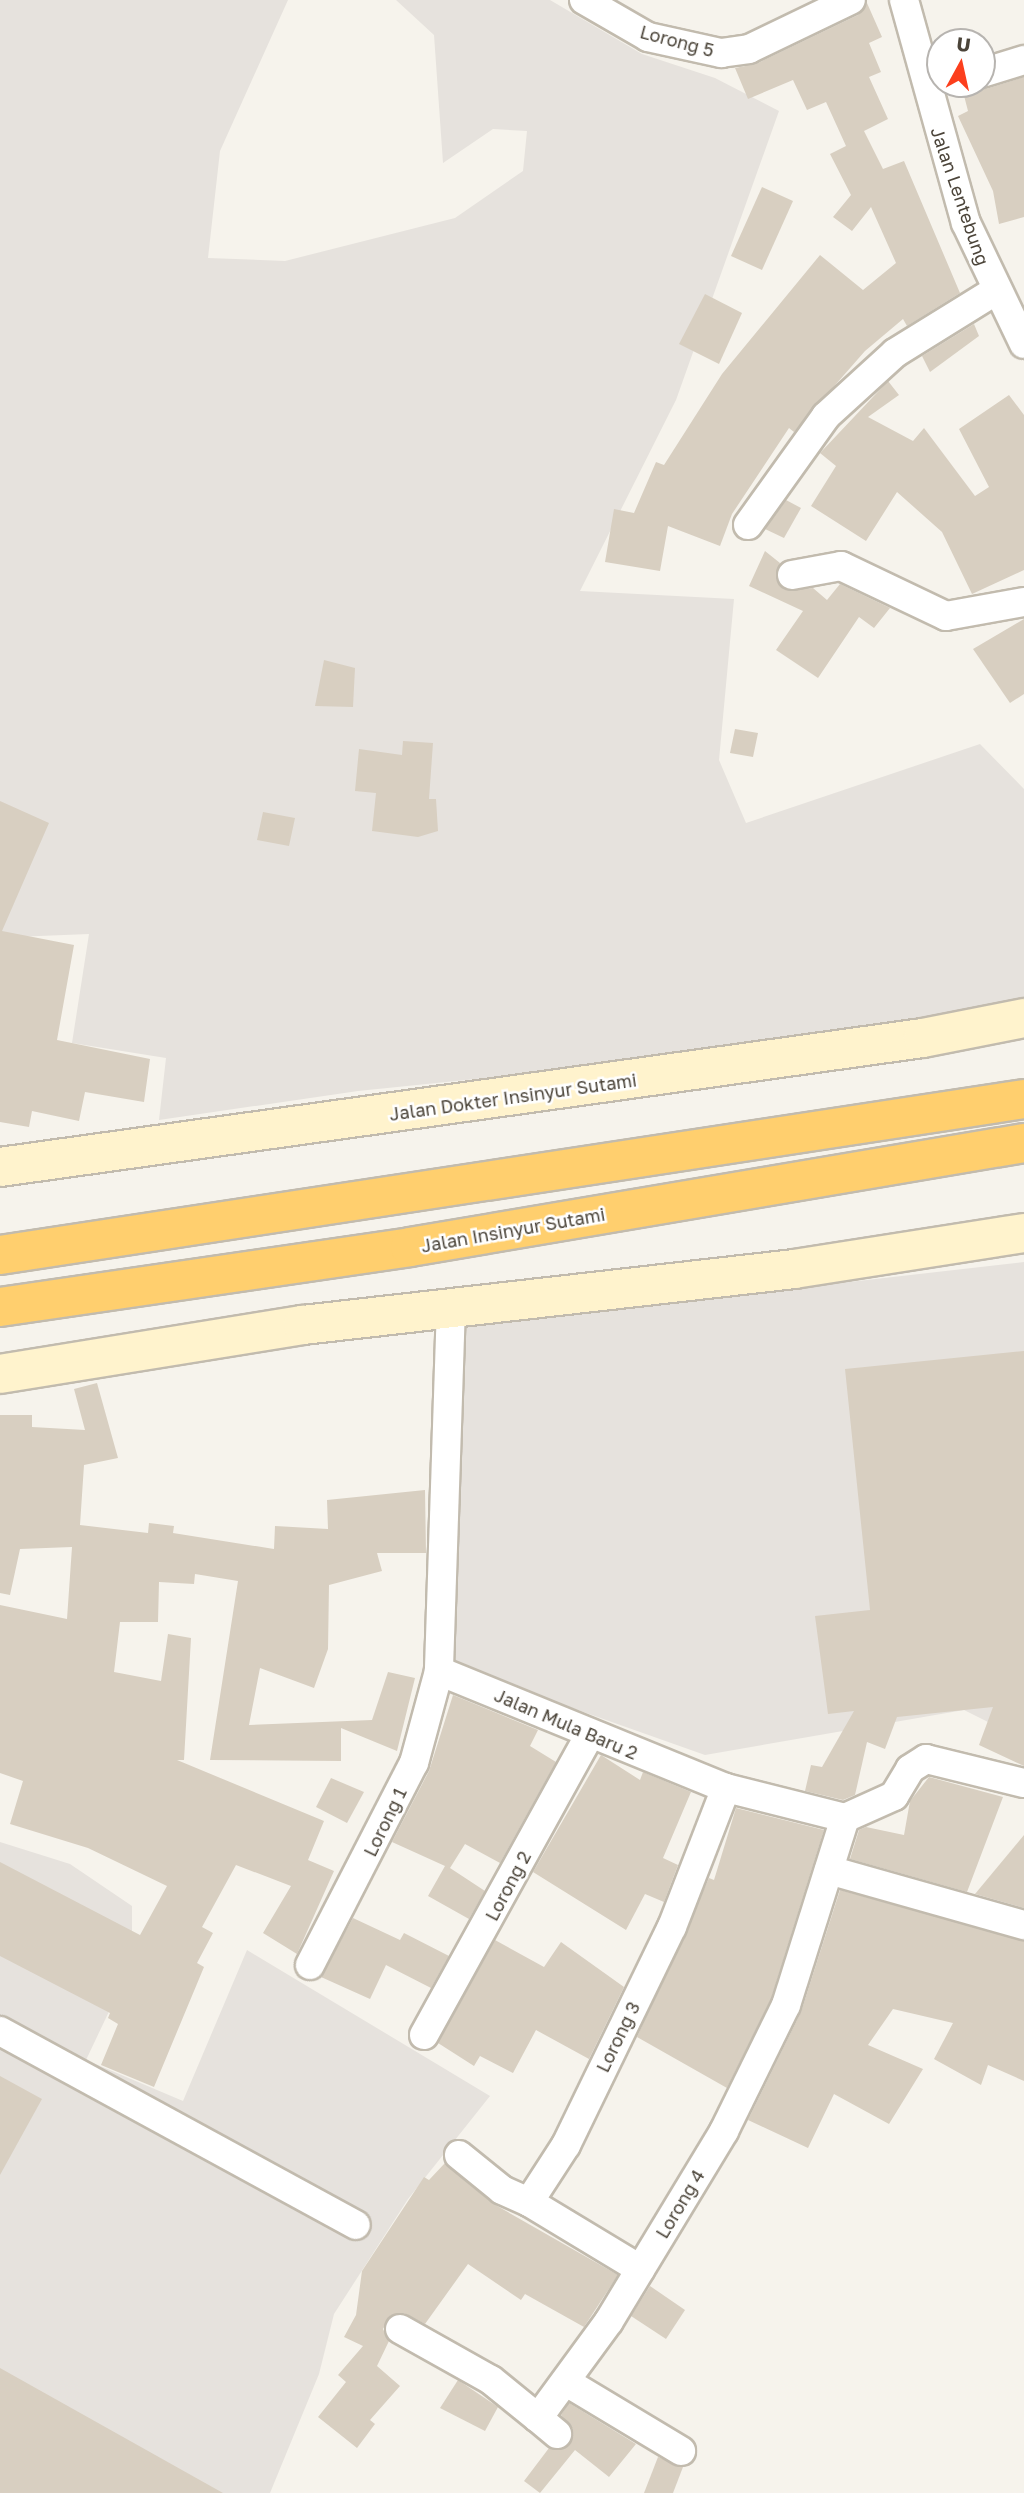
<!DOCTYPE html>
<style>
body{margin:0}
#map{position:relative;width:1024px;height:2493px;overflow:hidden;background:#f6f3ec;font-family:"Golos Text",sans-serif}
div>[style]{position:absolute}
.industrial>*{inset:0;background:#e6e2dd}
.building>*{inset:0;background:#d8cfc1}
.roads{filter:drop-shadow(2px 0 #c2bbae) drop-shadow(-2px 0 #c2bbae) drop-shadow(0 2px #c2bbae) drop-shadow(0 -2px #c2bbae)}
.street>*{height:28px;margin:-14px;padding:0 14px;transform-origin:14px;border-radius:14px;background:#fff}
.secondary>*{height:38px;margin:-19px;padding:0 19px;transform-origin:19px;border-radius:19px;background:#fff3cd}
.highway>*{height:38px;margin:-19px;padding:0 19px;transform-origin:19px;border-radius:19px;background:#ffcf6e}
span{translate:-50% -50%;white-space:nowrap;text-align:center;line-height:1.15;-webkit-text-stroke:5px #fff;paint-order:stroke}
.street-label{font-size:18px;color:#4b4439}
.north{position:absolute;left:926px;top:28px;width:70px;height:70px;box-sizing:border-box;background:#fff;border:2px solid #b7b4b0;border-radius:50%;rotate:8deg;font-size:19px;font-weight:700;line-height:28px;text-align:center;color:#4b4439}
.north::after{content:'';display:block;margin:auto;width:24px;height:32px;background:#fc3f1d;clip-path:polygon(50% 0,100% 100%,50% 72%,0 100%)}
</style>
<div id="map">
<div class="industrial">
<div style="clip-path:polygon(0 0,288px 0,220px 151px,208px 258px,285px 261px,455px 218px,523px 171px,527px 131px,493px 129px,443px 163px,434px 35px,396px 0,550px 0,642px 54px,715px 78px,779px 111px,676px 400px,580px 591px,734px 599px,719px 760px,746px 823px,980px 744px,1024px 789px,1024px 998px,988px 1012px,750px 1051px,358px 1091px,159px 1120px,166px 1058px,72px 1043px,89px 934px,14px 937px,0 969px)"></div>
<div style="clip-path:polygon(1024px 1262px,1024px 1740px,964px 1710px,705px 1755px,451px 1665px,465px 1326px)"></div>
<div style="clip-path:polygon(0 1842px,70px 1864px,132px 1906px,132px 1963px,86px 2060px,183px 2101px,247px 1950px,490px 2096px,408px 2199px,334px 2314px,319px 2374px,270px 2493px,0 2493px)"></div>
</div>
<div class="building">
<div style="clip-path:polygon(867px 3px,882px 37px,869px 43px,881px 72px,869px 77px,888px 119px,864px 131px,883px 169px,904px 161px,960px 293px,907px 326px,903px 319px,865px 351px,794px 432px,789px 428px,732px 514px,720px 546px,668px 526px,660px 571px,605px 562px,614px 509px,634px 513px,656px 462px,664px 465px,722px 374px,820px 255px,863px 290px,896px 263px,871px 207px,852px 231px,833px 217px,851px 195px,830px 154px,846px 146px,826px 102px,807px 110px,793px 80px,748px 99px,735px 68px,756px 64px,858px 15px)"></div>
<div style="clip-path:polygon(1024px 77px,1024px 217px,999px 224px,993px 191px,958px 116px,968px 111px,961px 84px,986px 89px)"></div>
<div style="clip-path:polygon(762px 187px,793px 201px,762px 270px,731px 256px)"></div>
<div style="clip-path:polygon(705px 294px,742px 313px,719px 364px,679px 344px)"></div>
<div style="clip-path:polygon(974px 324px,979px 336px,930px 372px,922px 356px)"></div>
<div style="clip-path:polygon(888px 381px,899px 395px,868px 417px,913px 441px,924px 428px,975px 496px,989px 487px,959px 429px,1009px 395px,1024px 415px,1024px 570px,972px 594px,942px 532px,897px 492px,866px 541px,811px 506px,836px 466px,820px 453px)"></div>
<div style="clip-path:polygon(786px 500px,801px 508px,784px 538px,765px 529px)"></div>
<div style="clip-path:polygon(765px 551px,780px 563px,776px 579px,786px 590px,813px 588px,827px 600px,840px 584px,890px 608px,874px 628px,859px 617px,818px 678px,776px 650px,803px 611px,749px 586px)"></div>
<div style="clip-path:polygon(1024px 619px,1024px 694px,1010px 703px,973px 649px)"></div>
<div style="clip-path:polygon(324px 660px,355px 668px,353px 707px,315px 706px)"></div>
<div style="clip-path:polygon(735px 729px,758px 733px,753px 757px,730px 753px)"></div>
<div style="clip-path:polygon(403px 741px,433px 743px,429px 799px,436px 799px,438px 831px,418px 837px,372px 831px,376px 793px,355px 791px,359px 749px,402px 755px)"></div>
<div style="clip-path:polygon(0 801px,49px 823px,2px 931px,74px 945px,57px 1040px,150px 1059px,144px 1102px,85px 1092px,79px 1121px,32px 1111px,29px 1127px,0 1122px)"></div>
<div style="clip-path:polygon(263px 812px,295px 818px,289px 846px,257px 840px)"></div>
<div style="clip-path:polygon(1024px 1351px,1024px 1766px,979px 1745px,993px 1707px,897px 1717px,885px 1749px,867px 1742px,855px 1795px,843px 1800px,805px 1791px,811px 1765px,822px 1767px,854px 1711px,828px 1714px,815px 1616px,870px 1610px,845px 1369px)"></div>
<div style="clip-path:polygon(97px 1383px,118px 1458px,84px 1465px,80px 1525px,148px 1533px,149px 1523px,174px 1526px,173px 1533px,274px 1549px,275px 1526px,328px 1529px,327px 1500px,425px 1490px,426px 1553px,377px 1553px,382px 1571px,329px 1585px,328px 1649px,314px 1688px,260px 1668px,249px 1725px,372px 1720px,388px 1672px,415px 1678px,397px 1751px,341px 1728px,341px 1761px,210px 1760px,238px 1581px,195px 1574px,194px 1584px,159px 1582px,158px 1622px,120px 1622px,114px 1672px,161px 1681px,168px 1634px,191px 1638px,184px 1760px,177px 1760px,324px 1821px,308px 1860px,334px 1871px,297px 1954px,263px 1933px,291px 1886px,236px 1865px,202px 1927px,213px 1933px,197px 1963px,204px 1967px,154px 2087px,101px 2065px,118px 2024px,108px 2018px,110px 2013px,0 1956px,0 1862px,140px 1935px,167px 1886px,88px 1848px,10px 1824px,23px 1781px,0 1773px,0 1605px,67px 1619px,72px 1547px,20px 1549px,10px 1595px,0 1593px,0 1415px,32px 1415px,32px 1427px,85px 1430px,74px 1389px)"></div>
<div style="clip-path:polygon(453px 1695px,538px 1730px,530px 1746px,556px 1762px,500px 1863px,465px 1844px,450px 1868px,485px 1891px,469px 1919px,428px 1896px,445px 1866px,392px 1842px,429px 1771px)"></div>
<div style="clip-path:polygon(601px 1755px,640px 1780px,643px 1772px,691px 1792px,663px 1858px,678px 1865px,664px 1902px,645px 1894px,626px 1930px,533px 1872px)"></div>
<div style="clip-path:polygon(929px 1777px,1003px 1797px,967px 1892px,850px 1859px,859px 1830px,866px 1827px,904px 1835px,910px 1801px)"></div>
<div style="clip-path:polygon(331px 1778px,364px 1792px,347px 1823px,316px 1807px)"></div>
<div style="clip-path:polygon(736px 1808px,824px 1830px,771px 1999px,727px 2088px,637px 2037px,709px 1878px,714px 1880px)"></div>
<div style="clip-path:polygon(1024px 1835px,1024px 1908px,975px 1894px)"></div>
<div style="clip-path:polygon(840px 1890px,1024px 1941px,1024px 2081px,988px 2065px,981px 2085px,934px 2059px,953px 2023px,893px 2009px,868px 2045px,923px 2069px,889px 2124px,834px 2094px,808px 2148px,748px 2120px,801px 2012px)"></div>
<div style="clip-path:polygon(353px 1918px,400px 1940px,404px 1933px,449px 1956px,431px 1988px,386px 1965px,370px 1999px,321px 1977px)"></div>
<div style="clip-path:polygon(495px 1940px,544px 1967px,561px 1942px,624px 1987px,589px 2059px,536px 2030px,513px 2073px,480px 2056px,474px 2066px,438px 2043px)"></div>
<div style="clip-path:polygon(0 2076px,42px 2099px,0 2175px)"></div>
<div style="clip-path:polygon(445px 2163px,492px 2203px,618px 2275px,584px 2327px,525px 2294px,521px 2300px,468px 2264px,425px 2324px,404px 2313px,391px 2315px,383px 2329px,389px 2341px,377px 2366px,400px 2386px,370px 2420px,375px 2424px,357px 2448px,318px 2417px,346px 2382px,338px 2375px,363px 2346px,344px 2337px,356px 2315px,362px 2271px,424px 2177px,429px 2180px)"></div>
<div style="clip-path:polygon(650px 2286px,685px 2310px,666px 2339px,631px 2316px)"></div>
<div style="clip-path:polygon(0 2368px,223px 2493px,0 2493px)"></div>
<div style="clip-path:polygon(458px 2380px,498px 2407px,485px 2431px,440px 2408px)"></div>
<div style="clip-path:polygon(569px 2403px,636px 2444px,609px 2477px,575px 2450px,540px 2493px,524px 2481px,549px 2448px,570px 2444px,573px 2429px,561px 2415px)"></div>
<div style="clip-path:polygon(658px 2457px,683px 2467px,673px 2493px,644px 2493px)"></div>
</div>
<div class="roads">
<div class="street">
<div style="left:584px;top:0;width:74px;rotate:30deg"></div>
<div style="left:648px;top:37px;width:75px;rotate:12.4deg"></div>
<div style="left:721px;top:53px;width:28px;rotate:-8deg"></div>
<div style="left:749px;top:49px;width:113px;rotate:-25.7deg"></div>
<div style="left:904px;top:0;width:231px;rotate:74.5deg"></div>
<div style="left:966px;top:223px;width:134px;rotate:64.4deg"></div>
<div style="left:982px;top:73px;width:44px;rotate:-17.2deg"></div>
<div style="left:748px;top:525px;width:134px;rotate:-54.4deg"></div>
<div style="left:826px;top:416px;width:93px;rotate:-42.4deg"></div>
<div style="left:895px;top:353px;width:118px;rotate:-31.8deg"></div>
<div style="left:792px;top:575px;width:50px;rotate:-10.4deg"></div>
<div style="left:841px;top:566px;width:116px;rotate:25.5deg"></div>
<div style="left:946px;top:616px;width:79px;rotate:-10.2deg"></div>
<div style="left:451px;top:1306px;width:365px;rotate:91.9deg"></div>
<div style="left:439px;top:1671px;width:310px;rotate:22.2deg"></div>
<div style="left:726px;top:1788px;width:123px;rotate:14.1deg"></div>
<div style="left:845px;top:1818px;width:54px;rotate:-24.2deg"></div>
<div style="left:894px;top:1796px;width:31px;rotate:-59deg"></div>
<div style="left:910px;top:1769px;width:19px;rotate:-32deg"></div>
<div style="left:926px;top:1759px;width:101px;rotate:13.8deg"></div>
<div style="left:829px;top:1870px;width:203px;rotate:15.8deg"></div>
<div style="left:310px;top:1965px;width:227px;rotate:-62.8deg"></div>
<div style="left:414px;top:1763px;width:95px;rotate:-74.8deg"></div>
<div style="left:0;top:2031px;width:405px;rotate:28.6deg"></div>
<div style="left:424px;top:2035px;width:342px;rotate:-61.1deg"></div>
<div style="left:459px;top:2155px;width:55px;rotate:39.1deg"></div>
<div style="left:502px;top:2190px;width:30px;rotate:24deg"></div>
<div style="left:529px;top:2202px;width:68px;rotate:-57deg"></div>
<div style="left:566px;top:2145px;width:242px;rotate:-64.1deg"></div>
<div style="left:672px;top:1927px;width:149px;rotate:-68.8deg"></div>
<div style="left:529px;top:2202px;width:130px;rotate:31.1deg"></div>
<div style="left:400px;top:2329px;width:104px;rotate:29.3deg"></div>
<div style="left:491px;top:2380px;width:60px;rotate:39deg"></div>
<div style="left:538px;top:2418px;width:120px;rotate:-53.8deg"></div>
<div style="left:609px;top:2321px;width:222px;rotate:-58.8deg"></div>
<div style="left:724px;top:2131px;width:140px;rotate:-63.8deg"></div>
<div style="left:786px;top:2005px;width:196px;rotate:-72.5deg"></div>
<div style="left:568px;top:2383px;width:132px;rotate:31deg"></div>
<div style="left:538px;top:2418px;width:25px;rotate:40deg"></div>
</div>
<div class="secondary">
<div style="left:0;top:1167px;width:932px;rotate:-7.96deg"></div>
<div style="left:923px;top:1038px;width:103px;rotate:-11.2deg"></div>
<div style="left:0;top:1374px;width:307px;rotate:-9.2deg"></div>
<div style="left:303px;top:1325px;width:494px;rotate:-6.5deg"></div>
<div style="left:794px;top:1269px;width:233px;rotate:-8.9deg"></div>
</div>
<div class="highway">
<div style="left:0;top:1255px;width:1036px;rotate:-8.66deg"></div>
<div style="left:0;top:1307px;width:414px;rotate:-8.3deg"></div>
<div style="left:410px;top:1247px;width:623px;rotate:-9.61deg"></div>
</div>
</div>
<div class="street-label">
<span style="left:677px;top:41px;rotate:15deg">Lorong 5</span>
<span style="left:960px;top:196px;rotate:71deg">Jalan Lentebung</span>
<span style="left:513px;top:1097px;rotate:-8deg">Jalan Dokter Insinyur Sutami</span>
<span style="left:513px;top:1230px;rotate:-10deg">Jalan Insinyur Sutami</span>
<span style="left:566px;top:1724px;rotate:23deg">Jalan Mula Baru 2</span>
<span style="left:385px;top:1822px;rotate:-64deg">Lorong 1</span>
<span style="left:508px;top:1886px;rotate:-62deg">Lorong 2</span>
<span style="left:618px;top:2037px;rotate:-64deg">Lorong 3</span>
<span style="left:680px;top:2204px;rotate:-59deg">Lorong 4</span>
</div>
<div class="north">U</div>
</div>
